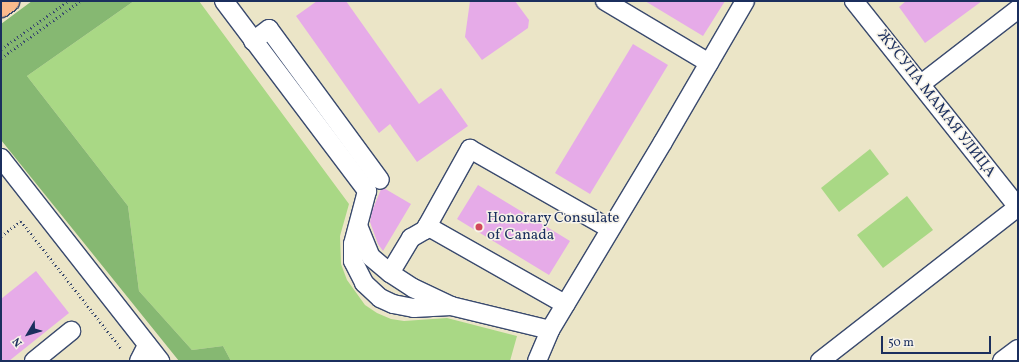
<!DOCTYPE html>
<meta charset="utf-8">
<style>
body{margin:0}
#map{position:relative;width:1019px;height:362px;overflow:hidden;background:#ebe5c7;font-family:Vollkorn,serif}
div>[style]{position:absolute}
.green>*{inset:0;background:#a9d885}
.forest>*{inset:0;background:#86b872}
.building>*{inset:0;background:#e6abe8}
.path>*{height:2.5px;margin-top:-1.25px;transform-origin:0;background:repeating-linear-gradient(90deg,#3a4a6e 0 1px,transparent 0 4px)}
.roads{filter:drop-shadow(1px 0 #3a4a6e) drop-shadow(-1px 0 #3a4a6e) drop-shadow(0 1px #3a4a6e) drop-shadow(0 -1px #3a4a6e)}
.minor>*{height:18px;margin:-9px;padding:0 9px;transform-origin:9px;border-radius:9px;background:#fff}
.major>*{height:22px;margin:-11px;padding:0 11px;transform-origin:11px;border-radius:11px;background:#fbba8d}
.dots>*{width:11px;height:11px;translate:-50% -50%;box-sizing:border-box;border:2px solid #f7f3e8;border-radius:50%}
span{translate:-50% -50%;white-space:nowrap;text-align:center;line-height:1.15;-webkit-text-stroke:3px #f7f3e8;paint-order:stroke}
.street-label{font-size:15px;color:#1b2f5e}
.poi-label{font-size:15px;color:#1b2f5e}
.left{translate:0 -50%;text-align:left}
.frame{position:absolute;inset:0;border:2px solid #1b2f5e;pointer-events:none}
.north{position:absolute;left:8px;top:314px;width:40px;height:40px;-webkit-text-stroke:3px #f7f3e8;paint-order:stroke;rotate:232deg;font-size:11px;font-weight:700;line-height:16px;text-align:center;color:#1b2f5e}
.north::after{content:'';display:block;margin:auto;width:14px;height:18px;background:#1b2f5e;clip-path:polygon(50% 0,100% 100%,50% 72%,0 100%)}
.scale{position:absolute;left:881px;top:336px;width:110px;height:18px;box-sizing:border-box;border:2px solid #1b2f5e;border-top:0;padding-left:5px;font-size:12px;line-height:14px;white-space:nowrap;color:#1b2f5e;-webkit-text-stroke:3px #f7f3e8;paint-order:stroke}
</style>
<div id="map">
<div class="green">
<div style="clip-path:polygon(134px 1px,199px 1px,349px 204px,340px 236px,341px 264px,347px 280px,365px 305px,377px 313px,391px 319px,404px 321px,447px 318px,517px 336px,510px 361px,231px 361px,223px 346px,192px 350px,139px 291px,128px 206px,27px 76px)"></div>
<div style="clip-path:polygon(870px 149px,889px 174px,839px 212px,821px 188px)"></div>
<div style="clip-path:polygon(907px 196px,933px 230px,883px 268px,857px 235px)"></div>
</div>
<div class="forest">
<div style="clip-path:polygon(32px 1px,134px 1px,27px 76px,128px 206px,139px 291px,192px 350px,223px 346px,231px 361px,179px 361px,1px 140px,1px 24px)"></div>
</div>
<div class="building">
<div style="clip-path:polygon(317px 1px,346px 1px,419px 104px,441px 88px,468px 126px,417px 162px,390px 124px,379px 133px,296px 16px)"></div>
<div style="clip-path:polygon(470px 1px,515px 1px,529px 20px,528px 28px,482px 60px,465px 37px)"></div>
<div style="clip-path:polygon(645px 1px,725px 1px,703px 36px)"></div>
<div style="clip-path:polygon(906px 1px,982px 1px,925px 43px,899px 7px)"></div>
<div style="clip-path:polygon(633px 44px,668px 65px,590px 194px,555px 173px)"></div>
<div style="clip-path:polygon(478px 185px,570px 241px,549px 275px,457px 219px)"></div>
<div style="clip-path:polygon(382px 187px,411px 204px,383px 251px,378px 244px,370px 222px,372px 211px)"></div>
<div style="clip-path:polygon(36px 271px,69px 313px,9px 361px,1px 361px,1px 299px)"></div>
</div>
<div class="path">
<div style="left:1px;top:49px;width:82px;rotate:-35.6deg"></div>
<div style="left:1px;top:58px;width:97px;rotate:-35.8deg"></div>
<div style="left:1px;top:236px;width:25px;rotate:-37deg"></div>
<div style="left:21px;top:221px;width:162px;rotate:51.8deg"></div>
</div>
<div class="roads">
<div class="minor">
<div style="left:224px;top:1px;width:238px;rotate:53deg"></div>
<div style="left:367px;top:191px;width:55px;rotate:104.8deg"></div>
<div style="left:353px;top:244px;width:17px;rotate:90deg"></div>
<div style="left:353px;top:261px;width:25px;rotate:63deg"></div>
<div style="left:364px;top:283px;width:22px;rotate:43deg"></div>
<div style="left:380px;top:298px;width:14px;rotate:25deg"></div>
<div style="left:393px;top:304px;width:21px;rotate:11deg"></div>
<div style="left:414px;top:308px;width:37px;rotate:-3deg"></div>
<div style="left:605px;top:1px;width:121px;rotate:30.8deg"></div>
<div style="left:854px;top:1px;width:263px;rotate:51.5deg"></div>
<div style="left:253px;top:41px;width:20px;rotate:-37deg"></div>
<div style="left:269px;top:29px;width:187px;rotate:53.7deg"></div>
<div style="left:921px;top:84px;width:123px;rotate:-37.7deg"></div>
<div style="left:1px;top:158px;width:258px;rotate:51.9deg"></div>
<div style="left:427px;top:226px;width:159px;rotate:29.5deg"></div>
<div style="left:359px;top:228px;width:31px;rotate:68deg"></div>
<div style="left:371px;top:257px;width:25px;rotate:40deg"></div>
<div style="left:390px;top:273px;width:27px;rotate:33deg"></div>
<div style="left:413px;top:288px;width:42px;rotate:25.3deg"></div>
<div style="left:451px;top:306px;width:102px;rotate:13.6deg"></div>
<div style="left:390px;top:273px;width:41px;rotate:-59deg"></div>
<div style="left:411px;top:238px;width:16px;rotate:-30deg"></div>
<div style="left:425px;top:230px;width:93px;rotate:-60.9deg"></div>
<div style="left:470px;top:149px;width:161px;rotate:29.7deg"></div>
<div style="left:34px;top:361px;width:48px;rotate:-39deg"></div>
<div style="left:139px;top:361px;width:18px;rotate:-63deg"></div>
<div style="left:537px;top:361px;width:34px;rotate:-67deg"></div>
<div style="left:550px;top:330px;width:219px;rotate:-59deg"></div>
<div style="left:663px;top:142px;width:163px;rotate:-59.8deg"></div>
<div style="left:820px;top:361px;width:251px;rotate:-37.9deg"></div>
<div style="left:1002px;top:361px;width:20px;rotate:-37deg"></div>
</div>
<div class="major">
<div style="left:1px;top:6px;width:9px;rotate:-36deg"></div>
</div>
</div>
<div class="dots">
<div style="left:479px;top:227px;background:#d1495b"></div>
</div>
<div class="street-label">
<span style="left:936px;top:104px;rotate:52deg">ЖУСУПА МАМАЯ УЛИЦА</span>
</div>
<div class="poi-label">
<span class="left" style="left:487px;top:227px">Honorary Consulate<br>of Canada</span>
</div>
<div class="frame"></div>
<div class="north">N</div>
<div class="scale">50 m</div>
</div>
